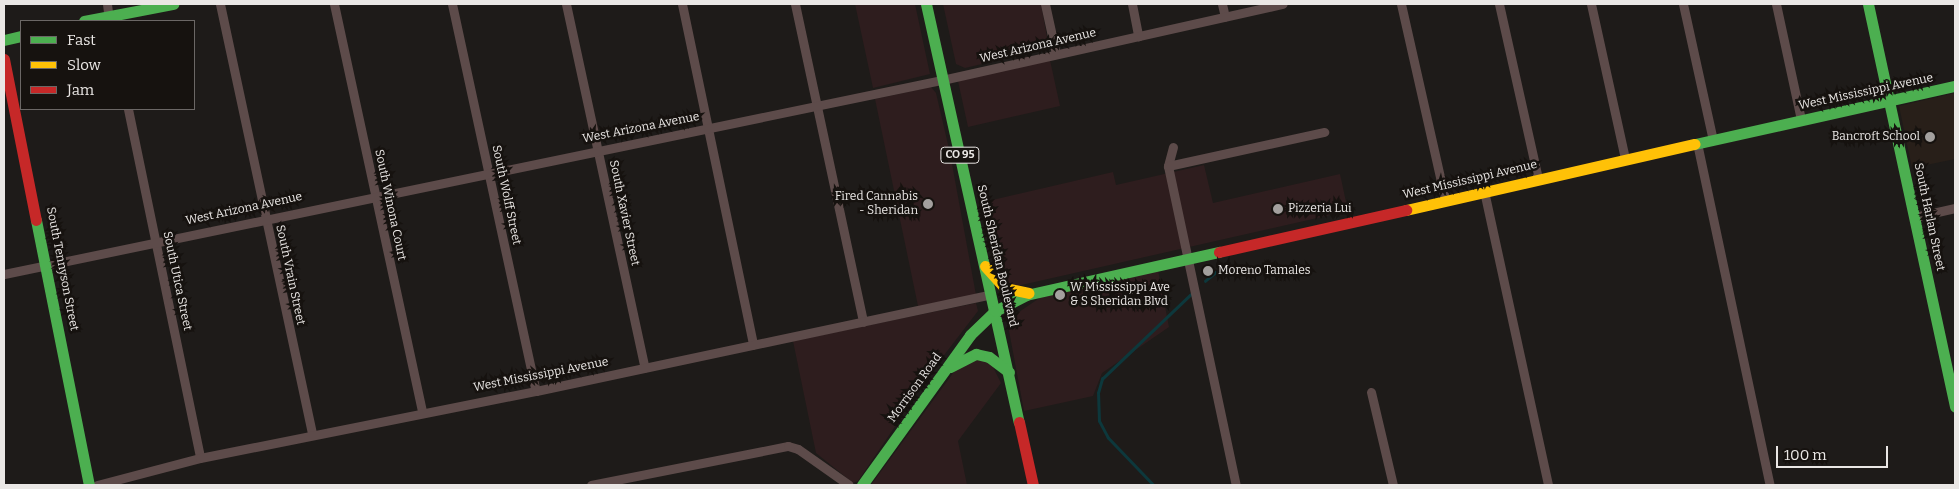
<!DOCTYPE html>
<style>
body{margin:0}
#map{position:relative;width:1959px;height:489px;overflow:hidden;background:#1e1b19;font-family:Bitter,serif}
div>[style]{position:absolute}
.commercial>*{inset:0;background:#2e1d1e}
.built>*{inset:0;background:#281f19}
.stream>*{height:2.5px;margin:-1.25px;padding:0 1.25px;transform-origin:1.25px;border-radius:1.25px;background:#0d383c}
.street>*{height:9px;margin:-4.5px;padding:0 4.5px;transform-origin:4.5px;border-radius:4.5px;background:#5d4b4a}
.fast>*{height:11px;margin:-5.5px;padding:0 5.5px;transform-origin:5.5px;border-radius:5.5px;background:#4caf50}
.slow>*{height:11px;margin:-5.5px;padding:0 5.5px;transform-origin:5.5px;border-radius:5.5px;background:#ffc107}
.jam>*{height:11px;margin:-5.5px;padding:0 5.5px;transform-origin:5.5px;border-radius:5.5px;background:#c62828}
.dots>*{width:14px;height:14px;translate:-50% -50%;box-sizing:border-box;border:2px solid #16120f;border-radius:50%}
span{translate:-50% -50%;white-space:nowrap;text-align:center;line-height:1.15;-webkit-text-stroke:5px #16120f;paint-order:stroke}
.shield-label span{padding:1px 4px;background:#16120f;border:1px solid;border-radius:4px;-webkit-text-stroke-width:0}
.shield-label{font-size:11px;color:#eae7e5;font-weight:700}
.street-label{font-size:12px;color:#eae7e5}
.poi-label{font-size:12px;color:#eae7e5}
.right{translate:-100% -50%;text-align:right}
.left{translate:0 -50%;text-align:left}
.frame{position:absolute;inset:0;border:5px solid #eae7e5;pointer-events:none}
.legend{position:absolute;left:20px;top:20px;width:175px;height:90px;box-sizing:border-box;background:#16120f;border:1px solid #6b6765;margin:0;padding:6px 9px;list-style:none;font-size:15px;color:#eae7e5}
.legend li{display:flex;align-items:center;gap:10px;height:25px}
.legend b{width:25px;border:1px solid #6b6765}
.scale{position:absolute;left:1776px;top:446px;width:112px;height:22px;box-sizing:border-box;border:2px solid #eae7e5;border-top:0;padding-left:6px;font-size:15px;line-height:18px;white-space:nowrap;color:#eae7e5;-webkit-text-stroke:4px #16120f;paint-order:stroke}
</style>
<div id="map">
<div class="commercial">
<div style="clip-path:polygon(855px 4px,915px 4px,930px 74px,873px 88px)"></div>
<div style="clip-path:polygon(943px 4px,1041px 4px,1049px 48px,965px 68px,956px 64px)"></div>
<div style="clip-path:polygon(1050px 60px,1060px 106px,968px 127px,958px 81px)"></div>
<div style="clip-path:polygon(931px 87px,936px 93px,950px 153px,976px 295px,918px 306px,875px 99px)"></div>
<div style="clip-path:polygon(1204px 165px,1213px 203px,1340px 174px,1348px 211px,1017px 286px,1008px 283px,1002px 276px,988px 201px,1113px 172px,1116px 185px)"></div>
<div style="clip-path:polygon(1158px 270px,1169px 327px,1102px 373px,1093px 396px,1024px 411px,1007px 320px,1041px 297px)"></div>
<div style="clip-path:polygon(976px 303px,978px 311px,938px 363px,858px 481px,853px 483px,816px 453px,793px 341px)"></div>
<div style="clip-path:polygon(975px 358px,990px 361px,1001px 383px,958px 441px,967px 485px,871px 485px,959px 365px)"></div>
</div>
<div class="built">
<div style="clip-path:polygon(1955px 93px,1955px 159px,1912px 168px,1899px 106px)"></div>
</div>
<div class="stream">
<div style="left:1205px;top:281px;width:16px;rotate:-40deg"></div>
<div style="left:1153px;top:485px;width:65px;rotate:-133.8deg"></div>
<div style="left:1108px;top:438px;width:19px;rotate:-118deg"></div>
<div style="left:1099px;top:421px;width:28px;rotate:-92deg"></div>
<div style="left:1098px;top:393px;width:15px;rotate:-74deg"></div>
<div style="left:1102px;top:379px;width:122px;rotate:-43.7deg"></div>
</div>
<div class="street">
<div style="left:107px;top:4px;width:17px;rotate:83deg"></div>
<div style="left:220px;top:4px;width:440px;rotate:77.9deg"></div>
<div style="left:334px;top:4px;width:417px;rotate:77.8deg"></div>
<div style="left:452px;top:4px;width:396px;rotate:77.8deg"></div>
<div style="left:566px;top:4px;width:372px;rotate:77.8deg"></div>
<div style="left:682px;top:4px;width:348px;rotate:78.2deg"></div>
<div style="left:795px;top:4px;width:325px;rotate:77.9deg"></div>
<div style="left:1045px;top:4px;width:51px;rotate:77.6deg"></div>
<div style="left:1132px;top:4px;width:33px;rotate:79deg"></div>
<div style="left:1222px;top:4px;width:13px;rotate:77deg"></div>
<div style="left:1401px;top:4px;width:200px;rotate:77.3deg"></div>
<div style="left:1499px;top:4px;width:179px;rotate:77.4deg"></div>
<div style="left:1591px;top:4px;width:159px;rotate:77.6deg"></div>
<div style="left:1683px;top:4px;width:139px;rotate:77.6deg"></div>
<div style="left:1776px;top:4px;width:119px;rotate:77.8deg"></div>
<div style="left:128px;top:109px;width:356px;rotate:78.3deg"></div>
<div style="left:1697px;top:143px;width:350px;rotate:78deg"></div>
<div style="left:1173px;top:147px;width:20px;rotate:105deg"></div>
<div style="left:1168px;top:166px;width:326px;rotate:78deg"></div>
<div style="left:1168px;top:166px;width:160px;rotate:-12.3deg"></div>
<div style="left:1484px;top:191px;width:301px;rotate:77.7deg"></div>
<div style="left:1915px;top:217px;width:41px;rotate:-12.7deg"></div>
<div style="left:4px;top:274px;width:958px;rotate:-11.69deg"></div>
<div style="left:942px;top:80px;width:349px;rotate:-12.6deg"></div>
<div style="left:1371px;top:392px;width:96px;rotate:76.7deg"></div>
<div style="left:97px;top:485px;width:106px;rotate:-14.7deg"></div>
<div style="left:200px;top:458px;width:343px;rotate:-11.3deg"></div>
<div style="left:536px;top:391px;width:465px;rotate:-12deg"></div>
<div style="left:591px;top:485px;width:201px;rotate:-11.2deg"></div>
<div style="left:788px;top:446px;width:10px;rotate:17deg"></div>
<div style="left:798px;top:449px;width:62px;rotate:35.2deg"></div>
</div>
<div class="fast">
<div style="left:926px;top:4px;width:428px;rotate:77.5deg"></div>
<div style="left:1868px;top:4px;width:412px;rotate:77.8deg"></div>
<div style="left:84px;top:21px;width:91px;rotate:-10.8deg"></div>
<div style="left:4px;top:40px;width:17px;rotate:-13deg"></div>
<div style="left:1695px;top:144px;width:266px;rotate:-12.6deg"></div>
<div style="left:36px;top:220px;width:270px;rotate:78.7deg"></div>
<div style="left:950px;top:367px;width:29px;rotate:-27deg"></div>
<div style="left:976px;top:354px;width:13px;rotate:13deg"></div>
<div style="left:989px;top:357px;width:25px;rotate:37deg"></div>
<div style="left:862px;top:485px;width:185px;rotate:-54.2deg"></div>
<div style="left:970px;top:335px;width:35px;rotate:-44deg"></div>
<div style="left:995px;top:311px;width:35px;rotate:-27deg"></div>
<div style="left:1026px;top:295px;width:198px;rotate:-12.6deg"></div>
</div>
<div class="slow">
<div style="left:1406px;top:210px;width:296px;rotate:-12.9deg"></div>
<div style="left:985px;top:266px;width:30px;rotate:48deg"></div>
<div style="left:1005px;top:288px;width:24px;rotate:12deg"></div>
</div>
<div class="jam">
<div style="left:4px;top:59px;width:164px;rotate:78.8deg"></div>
<div style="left:1219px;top:252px;width:192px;rotate:-12.7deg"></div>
<div style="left:1019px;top:422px;width:65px;rotate:77.5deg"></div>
</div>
<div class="dots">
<div style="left:1930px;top:137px;background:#a3a09e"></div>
<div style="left:928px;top:204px;background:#a3a09e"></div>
<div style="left:1278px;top:209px;background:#a3a09e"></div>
<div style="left:1208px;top:271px;background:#a3a09e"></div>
<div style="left:1060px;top:295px;background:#a3a09e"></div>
</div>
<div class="shield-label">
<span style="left:960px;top:155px">CO 95</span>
</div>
<div class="street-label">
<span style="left:1038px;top:46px;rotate:-13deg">West Arizona Avenue</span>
<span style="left:1866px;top:92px;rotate:-12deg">West Mississippi Avenue</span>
<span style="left:641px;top:128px;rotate:-11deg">West Arizona Avenue</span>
<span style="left:1470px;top:180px;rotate:-13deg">West Mississippi Avenue</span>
<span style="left:506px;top:195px;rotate:78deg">South Wolff Street</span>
<span style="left:390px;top:205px;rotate:78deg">South Winona Court</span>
<span style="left:244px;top:209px;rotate:-12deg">West Arizona Avenue</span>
<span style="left:624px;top:213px;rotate:78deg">South Xavier Street</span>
<span style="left:1929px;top:217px;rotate:78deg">South Harlan Street</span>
<span style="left:997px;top:256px;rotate:77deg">South Sheridan Boulevard</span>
<span style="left:62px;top:269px;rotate:79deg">South Tennyson Street</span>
<span style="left:290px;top:275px;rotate:78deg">South Vrain Street</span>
<span style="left:177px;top:281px;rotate:78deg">South Utica Street</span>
<span style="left:541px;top:375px;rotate:-11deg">West Mississippi Avenue</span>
<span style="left:915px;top:388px;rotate:-54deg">Morrison Road</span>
</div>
<div class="poi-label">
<span class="right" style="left:1920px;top:137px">Bancroft School</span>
<span class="right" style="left:918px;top:204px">Fired Cannabis<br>- Sheridan</span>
<span class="left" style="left:1288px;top:209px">Pizzeria Lui</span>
<span class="left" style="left:1218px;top:271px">Moreno Tamales</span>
<span class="left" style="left:1070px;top:295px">W Mississippi Ave<br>&amp; S Sheridan Blvd</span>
</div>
<div class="frame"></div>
<ul class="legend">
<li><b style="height:6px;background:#4caf50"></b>Fast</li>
<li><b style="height:6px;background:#ffc107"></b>Slow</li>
<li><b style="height:6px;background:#c62828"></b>Jam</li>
</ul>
<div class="scale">100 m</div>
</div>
